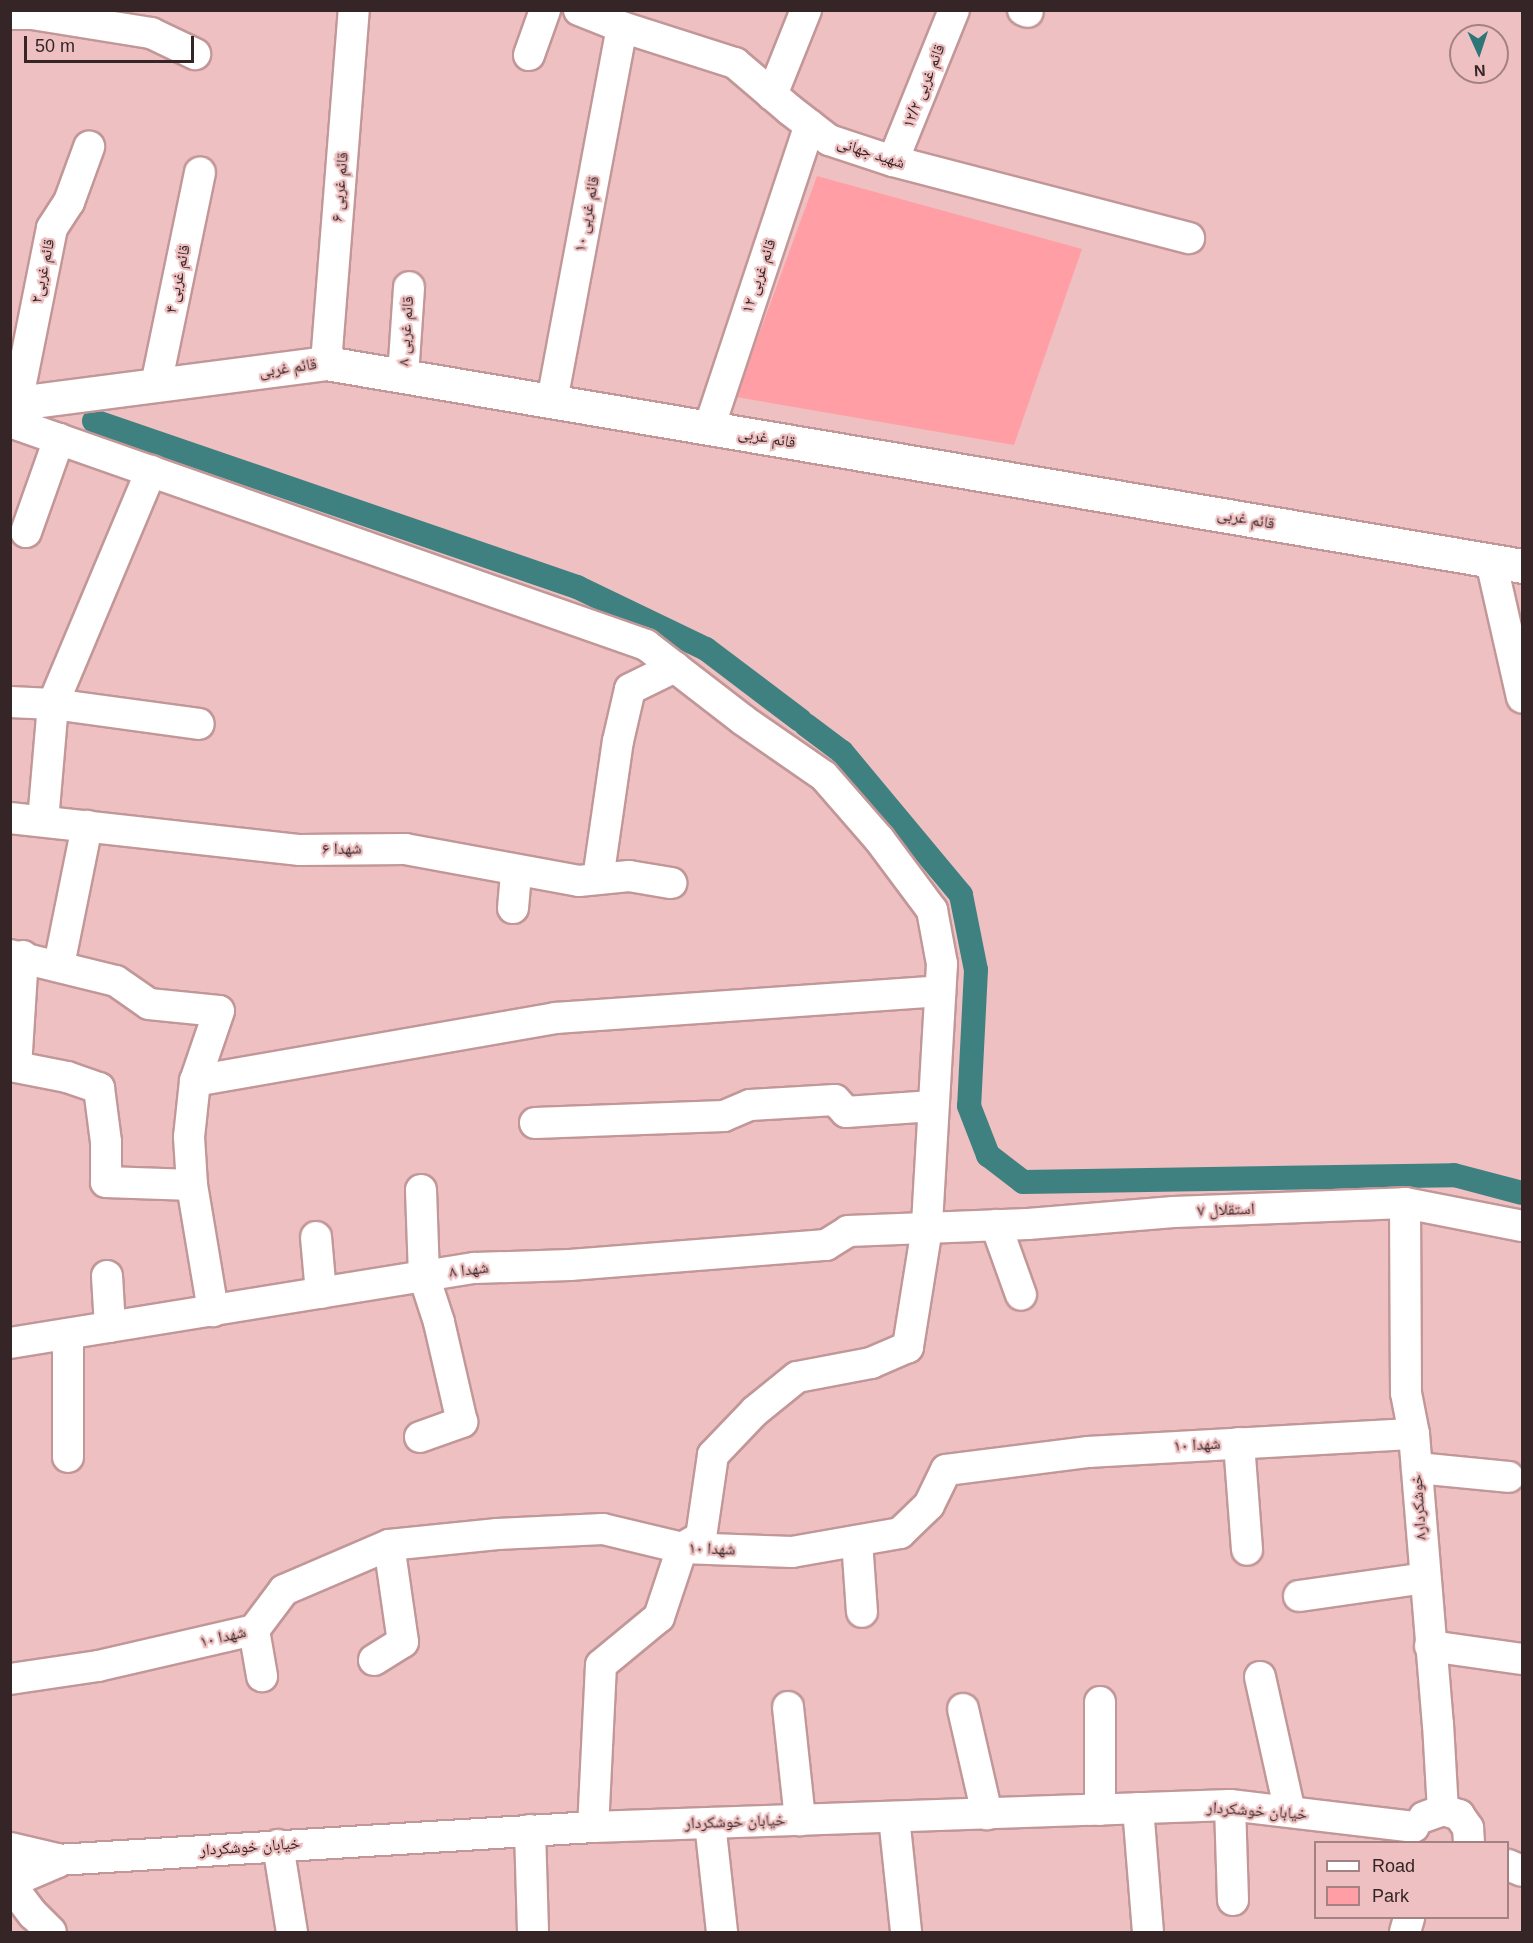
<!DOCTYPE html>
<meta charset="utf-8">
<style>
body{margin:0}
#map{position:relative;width:1533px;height:1943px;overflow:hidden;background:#eec0c1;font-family:Helvetica,"Noto Naskh Arabic",sans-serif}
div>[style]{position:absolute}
.green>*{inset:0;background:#ff9fa5}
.canal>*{height:24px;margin:-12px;padding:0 12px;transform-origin:12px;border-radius:12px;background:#3f8181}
.roads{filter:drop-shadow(2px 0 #c29798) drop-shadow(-2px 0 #c29798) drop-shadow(0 2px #c29798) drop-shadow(0 -2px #c29798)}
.minor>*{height:30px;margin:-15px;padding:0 15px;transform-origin:15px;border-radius:15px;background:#fff}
.major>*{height:33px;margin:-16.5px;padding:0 16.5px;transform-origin:16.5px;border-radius:16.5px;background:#fff}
span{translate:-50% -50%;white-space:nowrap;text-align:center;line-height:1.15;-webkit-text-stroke:4.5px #eec0c1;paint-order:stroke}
.street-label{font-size:16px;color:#362526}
.frame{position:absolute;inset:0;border:12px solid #362526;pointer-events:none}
.legend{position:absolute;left:1314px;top:1841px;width:195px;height:78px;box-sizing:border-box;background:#eec0c1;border:2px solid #a48283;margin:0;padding:8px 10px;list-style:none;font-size:18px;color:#362526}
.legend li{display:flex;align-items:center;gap:12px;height:30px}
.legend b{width:30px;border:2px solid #a48283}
.north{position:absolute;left:1449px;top:24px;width:60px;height:60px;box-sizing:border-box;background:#eec0c1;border:2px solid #a48283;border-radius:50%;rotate:177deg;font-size:16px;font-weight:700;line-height:24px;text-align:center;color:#362526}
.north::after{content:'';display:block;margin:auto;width:21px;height:27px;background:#2c7677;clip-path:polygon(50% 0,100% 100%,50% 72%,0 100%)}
.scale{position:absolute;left:24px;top:36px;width:170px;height:27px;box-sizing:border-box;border:3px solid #362526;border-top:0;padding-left:8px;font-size:18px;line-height:21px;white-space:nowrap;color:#362526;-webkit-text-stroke:4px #eec0c1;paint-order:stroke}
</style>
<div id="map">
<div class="green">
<div style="clip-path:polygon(817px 176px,1082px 249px,1014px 445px,736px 397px)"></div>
</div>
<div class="canal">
<div style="left:94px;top:421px;width:511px;rotate:18.97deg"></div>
<div style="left:577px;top:587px;width:143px;rotate:25.7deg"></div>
<div style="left:706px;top:649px;width:118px;rotate:37.1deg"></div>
<div style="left:806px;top:725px;width:45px;rotate:36.9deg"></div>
<div style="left:842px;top:752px;width:186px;rotate:50.2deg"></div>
<div style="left:961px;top:895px;width:76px;rotate:78.7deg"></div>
<div style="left:976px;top:970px;width:136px;rotate:92.9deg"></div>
<div style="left:969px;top:1106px;width:53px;rotate:68.8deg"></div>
<div style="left:988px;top:1155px;width:44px;rotate:37.6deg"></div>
<div style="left:1023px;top:1182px;width:431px;rotate:-0.9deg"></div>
<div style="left:1454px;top:1175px;width:70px;rotate:14.8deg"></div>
</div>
<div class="roads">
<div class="minor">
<div style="left:579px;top:10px;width:46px;rotate:21.6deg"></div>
<div style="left:622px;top:27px;width:119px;rotate:17.7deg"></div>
<div style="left:735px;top:63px;width:72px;rotate:40.5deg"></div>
<div style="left:790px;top:110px;width:49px;rotate:37.6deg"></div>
<div style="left:829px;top:140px;width:67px;rotate:18.2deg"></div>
<div style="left:893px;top:161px;width:306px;rotate:14.6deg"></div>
<div style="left:1023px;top:10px;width:5px;rotate:22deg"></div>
<div style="left:10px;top:14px;width:22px"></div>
<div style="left:32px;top:14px;width:121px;rotate:9.1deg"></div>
<div style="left:151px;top:33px;width:49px;rotate:25.5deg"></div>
<div style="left:529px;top:55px;width:48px;rotate:-70.4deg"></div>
<div style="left:772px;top:95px;width:92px;rotate:-68.2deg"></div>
<div style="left:893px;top:161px;width:163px;rotate:-68deg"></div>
<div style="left:326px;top:363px;width:354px;rotate:-85.5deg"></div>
<div style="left:403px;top:376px;width:89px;rotate:-86.1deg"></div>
<div style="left:156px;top:385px;width:217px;rotate:-78.3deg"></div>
<div style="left:552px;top:401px;width:380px;rotate:-79.4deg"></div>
<div style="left:17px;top:403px;width:178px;rotate:-78.7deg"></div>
<div style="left:52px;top:228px;width:31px;rotate:-57deg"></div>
<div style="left:69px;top:202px;width:59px;rotate:-70deg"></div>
<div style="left:10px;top:422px;width:674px;rotate:19.32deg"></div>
<div style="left:646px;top:645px;width:123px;rotate:37.7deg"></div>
<div style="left:743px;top:720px;width:98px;rotate:34.7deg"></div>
<div style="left:824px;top:776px;width:84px;rotate:48.9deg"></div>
<div style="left:879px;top:839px;width:89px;rotate:53.3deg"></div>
<div style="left:932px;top:910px;width:55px;rotate:79.5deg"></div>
<div style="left:942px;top:964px;width:264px;rotate:93.3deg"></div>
<div style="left:927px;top:1228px;width:121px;rotate:99.1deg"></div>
<div style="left:908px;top:1347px;width:40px;rotate:156.6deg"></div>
<div style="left:871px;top:1363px;width:75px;rotate:169.3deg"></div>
<div style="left:797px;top:1377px;width:54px;rotate:141deg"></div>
<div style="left:755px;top:1411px;width:61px;rotate:133.7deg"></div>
<div style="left:713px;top:1455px;width:83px;rotate:98.3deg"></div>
<div style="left:701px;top:1537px;width:22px;rotate:150deg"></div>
<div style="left:682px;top:1548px;width:73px;rotate:108.4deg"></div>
<div style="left:659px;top:1617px;width:75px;rotate:140.4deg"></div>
<div style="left:601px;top:1665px;width:162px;rotate:92.8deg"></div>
<div style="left:709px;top:428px;width:319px;rotate:-71.6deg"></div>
<div style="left:26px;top:532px;width:99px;rotate:-70.5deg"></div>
<div style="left:1491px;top:561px;width:140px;rotate:77.2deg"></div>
<div style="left:10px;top:702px;width:43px;rotate:2.7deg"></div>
<div style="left:53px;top:704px;width:147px;rotate:7.8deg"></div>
<div style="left:10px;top:818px;width:292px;rotate:6.3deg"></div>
<div style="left:300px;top:850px;width:105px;rotate:-0.5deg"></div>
<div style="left:405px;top:849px;width:177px;rotate:10.4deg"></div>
<div style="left:579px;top:881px;width:50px;rotate:-5.7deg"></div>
<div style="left:629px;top:876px;width:43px;rotate:9.5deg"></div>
<div style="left:43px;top:821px;width:117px;rotate:-85.1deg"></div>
<div style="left:53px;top:704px;width:253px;rotate:-67.2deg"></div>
<div style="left:598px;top:879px;width:139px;rotate:-81.8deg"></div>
<div style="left:618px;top:741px;width:53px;rotate:-77deg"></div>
<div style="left:630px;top:689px;width:50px;rotate:-26.1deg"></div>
<div style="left:513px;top:908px;width:38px;rotate:-85deg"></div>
<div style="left:10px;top:955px;width:109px;rotate:13.8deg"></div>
<div style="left:116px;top:981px;width:40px;rotate:34.9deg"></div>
<div style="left:149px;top:1004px;width:70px;rotate:5.7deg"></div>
<div style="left:219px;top:1011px;width:74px;rotate:108.9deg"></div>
<div style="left:195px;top:1081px;width:56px;rotate:96.1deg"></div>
<div style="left:189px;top:1137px;width:48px;rotate:86.4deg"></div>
<div style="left:192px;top:1185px;width:128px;rotate:80.5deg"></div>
<div style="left:23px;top:956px;width:111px;rotate:93.6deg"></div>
<div style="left:16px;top:1067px;width:52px;rotate:11.1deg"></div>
<div style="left:67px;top:1077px;width:34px;rotate:19deg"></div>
<div style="left:99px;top:1088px;width:54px;rotate:82.6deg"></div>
<div style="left:106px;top:1142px;width:40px;rotate:90deg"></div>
<div style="left:106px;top:1182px;width:86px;rotate:2deg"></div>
<div style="left:59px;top:965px;width:142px;rotate:-78.6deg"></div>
<div style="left:195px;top:1081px;width:366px;rotate:-9.9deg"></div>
<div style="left:556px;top:1018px;width:385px;rotate:-4deg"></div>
<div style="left:535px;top:1123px;width:189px;rotate:-2.1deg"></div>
<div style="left:724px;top:1116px;width:28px;rotate:-23deg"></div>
<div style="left:750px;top:1105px;width:85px;rotate:-3.4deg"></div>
<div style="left:835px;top:1100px;width:16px;rotate:47deg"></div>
<div style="left:846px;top:1112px;width:87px;rotate:-3.9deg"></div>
<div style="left:1405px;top:1203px;width:190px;rotate:89.7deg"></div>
<div style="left:1406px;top:1393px;width:42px;rotate:79deg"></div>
<div style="left:1414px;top:1434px;width:291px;rotate:85.3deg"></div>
<div style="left:1438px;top:1724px;width:86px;rotate:86.7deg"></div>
<div style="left:996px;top:1225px;width:74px;rotate:70.3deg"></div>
<div style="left:316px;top:1237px;width:56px;rotate:84.9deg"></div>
<div style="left:107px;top:1276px;width:51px;rotate:86.6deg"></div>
<div style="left:68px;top:1334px;width:123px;rotate:90deg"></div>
<div style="left:10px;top:1343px;width:471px;rotate:-9.2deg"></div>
<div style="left:475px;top:1268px;width:95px;rotate:-1.8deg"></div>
<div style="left:570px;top:1265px;width:257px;rotate:-4.5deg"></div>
<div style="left:826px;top:1245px;width:26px;rotate:-32deg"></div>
<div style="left:848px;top:1231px;width:180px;rotate:-2.2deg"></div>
<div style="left:1028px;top:1224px;width:146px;rotate:-4.7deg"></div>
<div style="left:1174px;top:1212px;width:231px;rotate:-2.2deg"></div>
<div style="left:1405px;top:1203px;width:119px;rotate:11.1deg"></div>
<div style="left:420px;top:1437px;width:45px;rotate:-19.7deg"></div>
<div style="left:462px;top:1422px;width:103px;rotate:-103deg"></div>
<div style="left:439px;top:1322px;width:48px;rotate:-108.1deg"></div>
<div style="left:424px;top:1276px;width:86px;rotate:-92deg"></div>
<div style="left:1239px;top:1443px;width:107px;rotate:85.7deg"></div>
<div style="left:1417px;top:1468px;width:92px;rotate:5.6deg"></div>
<div style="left:857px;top:1541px;width:71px;rotate:86deg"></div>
<div style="left:1299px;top:1596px;width:127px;rotate:-8.1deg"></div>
<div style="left:254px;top:1630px;width:47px;rotate:80.1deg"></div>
<div style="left:1430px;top:1646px;width:93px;rotate:8deg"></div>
<div style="left:374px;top:1660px;width:34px;rotate:-32deg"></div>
<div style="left:403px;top:1642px;width:98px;rotate:-98.2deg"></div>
<div style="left:1260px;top:1677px;width:138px;rotate:77.5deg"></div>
<div style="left:10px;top:1679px;width:89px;rotate:-8.4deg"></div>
<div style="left:98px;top:1666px;width:160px;rotate:-13deg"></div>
<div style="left:254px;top:1630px;width:50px;rotate:-53.1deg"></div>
<div style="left:284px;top:1590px;width:114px;rotate:-23.2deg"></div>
<div style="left:389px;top:1545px;width:109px;rotate:-5.8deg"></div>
<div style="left:497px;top:1534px;width:106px;rotate:-2.7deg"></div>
<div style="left:603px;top:1529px;width:81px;rotate:13.5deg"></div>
<div style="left:682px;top:1548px;width:110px;rotate:2.1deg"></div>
<div style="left:792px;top:1552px;width:110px;rotate:-10deg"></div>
<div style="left:900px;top:1533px;width:40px;rotate:-44deg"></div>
<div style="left:929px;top:1505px;width:39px;rotate:-64deg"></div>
<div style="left:946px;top:1470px;width:144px;rotate:-7.2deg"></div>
<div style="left:1089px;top:1452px;width:325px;rotate:-3.2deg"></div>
<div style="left:1100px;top:1702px;width:108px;rotate:90deg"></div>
<div style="left:788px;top:1707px;width:114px;rotate:83.9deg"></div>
<div style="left:963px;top:1709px;width:108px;rotate:77.1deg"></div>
<div style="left:1230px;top:1805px;width:95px;rotate:88.2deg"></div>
<div style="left:1138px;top:1808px;width:124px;rotate:85.4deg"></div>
<div style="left:894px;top:1817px;width:116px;rotate:84deg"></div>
<div style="left:1424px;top:1817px;width:20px;rotate:-20deg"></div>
<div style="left:1443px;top:1810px;width:17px;rotate:17deg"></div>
<div style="left:1459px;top:1815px;width:16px;rotate:55deg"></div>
<div style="left:1468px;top:1828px;width:14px;rotate:86deg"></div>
<div style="left:710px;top:1823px;width:110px;rotate:83.7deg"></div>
<div style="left:530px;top:1830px;width:102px;rotate:88.3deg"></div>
<div style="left:278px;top:1845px;width:88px;rotate:80.9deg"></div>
<div style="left:57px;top:1860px;width:537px;rotate:-3.52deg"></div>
<div style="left:593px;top:1827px;width:637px;rotate:-1.98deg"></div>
<div style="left:1230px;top:1805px;width:185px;rotate:6.8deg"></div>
<div style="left:1508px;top:1865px;width:15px;rotate:23deg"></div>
<div style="left:10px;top:1884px;width:38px;rotate:53deg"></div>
<div style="left:33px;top:1914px;width:25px;rotate:45deg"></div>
<div style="left:1405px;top:1932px;width:15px;rotate:-74deg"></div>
</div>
<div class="major">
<div style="left:10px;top:404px;width:319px;rotate:-7.4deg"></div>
<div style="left:326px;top:363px;width:1213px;rotate:9.63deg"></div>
<div style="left:10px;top:1849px;width:48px;rotate:13.2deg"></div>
<div style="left:10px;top:1880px;width:51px;rotate:-23.1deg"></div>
</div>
</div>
<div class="street-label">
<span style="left:924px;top:86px;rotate:-68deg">قائم غربی ۱۲/۲</span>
<span style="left:871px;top:153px;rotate:18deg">شهید جهانی</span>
<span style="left:340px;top:187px;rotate:-85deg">قائم غربی ۶</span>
<span style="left:587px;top:214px;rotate:-79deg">قائم غربی ۱۰</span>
<span style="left:43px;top:271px;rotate:-78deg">۲قائم غربی</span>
<span style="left:759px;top:276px;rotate:-71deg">قائم غربی ۱۲</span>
<span style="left:178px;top:279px;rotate:-78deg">قائم غربی ۴</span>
<span style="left:406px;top:331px;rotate:-86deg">قائم غربی ۸</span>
<span style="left:288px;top:368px;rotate:-8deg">قائم غربی</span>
<span style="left:767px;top:438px;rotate:10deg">قائم غربی</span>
<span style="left:1246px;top:519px;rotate:10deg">قائم غربی</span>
<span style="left:342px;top:849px;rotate:-1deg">شهدا ۶</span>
<span style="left:1226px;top:1210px;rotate:-2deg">استقلال ۷</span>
<span style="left:469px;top:1270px;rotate:-7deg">شهدا ۸</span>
<span style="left:1197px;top:1445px;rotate:-3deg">شهدا ۱۰</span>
<span style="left:1419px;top:1507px;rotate:-94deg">خوشکردار۸</span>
<span style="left:712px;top:1549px;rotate:2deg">شهدا ۱۰</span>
<span style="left:223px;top:1637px;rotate:-13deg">شهدا ۱۰</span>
<span style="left:1257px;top:1811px;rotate:4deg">خیابان خوشکردار</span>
<span style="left:735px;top:1822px;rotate:-2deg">خیابان خوشکردار</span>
<span style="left:250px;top:1847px;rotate:-4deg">خیابان خوشکردار</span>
</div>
<div class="frame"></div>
<ul class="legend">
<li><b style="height:8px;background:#fff"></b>Road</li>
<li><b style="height:16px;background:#ff9fa5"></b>Park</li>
</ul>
<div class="north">N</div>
<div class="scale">50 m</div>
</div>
